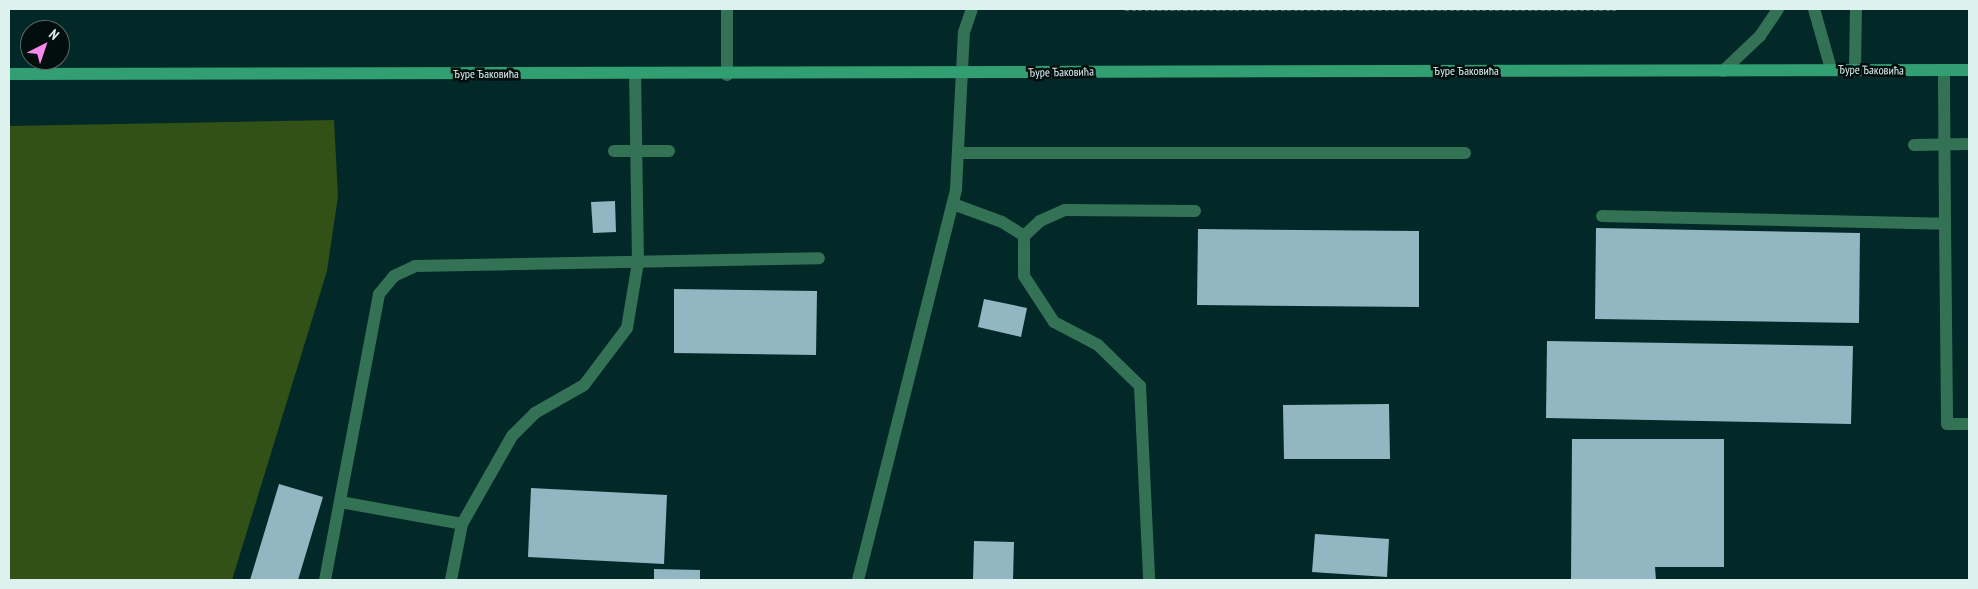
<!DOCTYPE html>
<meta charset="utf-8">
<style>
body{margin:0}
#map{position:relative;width:1978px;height:589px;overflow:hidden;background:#022927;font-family:"PT Sans Narrow",sans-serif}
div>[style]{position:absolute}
.green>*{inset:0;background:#325117}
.building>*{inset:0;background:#93b7c2}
.path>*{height:3px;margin-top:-1.5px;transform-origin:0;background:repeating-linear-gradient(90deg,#4b6c6a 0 4px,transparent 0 6.5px)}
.lane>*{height:12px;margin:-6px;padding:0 6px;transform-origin:6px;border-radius:6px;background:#337255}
.secondary>*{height:12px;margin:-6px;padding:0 6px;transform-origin:6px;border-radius:6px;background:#319f71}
span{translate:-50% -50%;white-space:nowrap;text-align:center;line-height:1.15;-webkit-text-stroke:5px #020e0e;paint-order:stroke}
.street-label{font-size:12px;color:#ddf1ef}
.frame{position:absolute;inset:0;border:10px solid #ddf1ef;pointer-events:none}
.north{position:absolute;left:20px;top:20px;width:50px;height:50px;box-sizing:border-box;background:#020e0e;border:1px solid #5a6968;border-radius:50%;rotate:41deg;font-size:14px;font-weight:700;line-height:20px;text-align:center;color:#ddf1ef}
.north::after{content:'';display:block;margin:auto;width:18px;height:22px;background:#f788ec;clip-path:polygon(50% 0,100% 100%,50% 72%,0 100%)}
</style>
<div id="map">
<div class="green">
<div style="clip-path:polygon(334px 120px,338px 196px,327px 271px,232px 580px,9px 580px,9px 126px)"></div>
</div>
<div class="building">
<div style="clip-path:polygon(615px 201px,616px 232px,593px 233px,591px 202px)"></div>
<div style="clip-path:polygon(1596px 228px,1860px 233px,1859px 323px,1595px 319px)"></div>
<div style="clip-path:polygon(1198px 229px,1419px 231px,1419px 307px,1197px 305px)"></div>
<div style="clip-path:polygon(674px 289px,817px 291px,816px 355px,674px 353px)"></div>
<div style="clip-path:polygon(984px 299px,1027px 308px,1021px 337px,978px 327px)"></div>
<div style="clip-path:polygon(1547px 341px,1853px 346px,1851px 424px,1546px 418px)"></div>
<div style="clip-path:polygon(1389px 404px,1390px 459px,1284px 459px,1283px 405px)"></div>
<div style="clip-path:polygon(1572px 439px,1724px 439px,1724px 567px,1655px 567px,1656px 580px,1571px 580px)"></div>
<div style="clip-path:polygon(279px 484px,323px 497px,298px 580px,250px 580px)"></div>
<div style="clip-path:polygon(531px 488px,667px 495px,664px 564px,528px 557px)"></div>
<div style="clip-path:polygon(1315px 534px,1389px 539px,1387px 577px,1312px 572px)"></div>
<div style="clip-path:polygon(974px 541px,1014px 542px,1013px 580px,973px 580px)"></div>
<div style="clip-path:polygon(654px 569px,700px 570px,700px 580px,654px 580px)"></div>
</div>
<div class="path">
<div style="left:1125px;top:9px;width:494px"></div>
</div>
<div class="lane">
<div style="left:1814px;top:9px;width:62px;rotate:74.2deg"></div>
<div style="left:1855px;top:70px;width:61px;rotate:-89.1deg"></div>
<div style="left:1723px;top:71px;width:51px;rotate:-43.4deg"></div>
<div style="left:1760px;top:36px;width:32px;rotate:-56deg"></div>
<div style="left:727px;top:75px;width:66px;rotate:-90deg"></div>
<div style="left:1914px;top:145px;width:55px;rotate:-1deg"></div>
<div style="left:614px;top:151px;width:55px"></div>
<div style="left:958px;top:153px;width:507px"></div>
<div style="left:953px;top:204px;width:52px;rotate:20.2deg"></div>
<div style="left:1002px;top:222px;width:26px;rotate:32deg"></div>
<div style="left:1024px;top:236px;width:40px;rotate:90deg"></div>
<div style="left:1024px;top:276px;width:55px;rotate:56.9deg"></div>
<div style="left:1054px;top:322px;width:50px;rotate:27.6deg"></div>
<div style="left:1098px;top:345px;width:59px;rotate:44.3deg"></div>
<div style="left:1140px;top:386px;width:194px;rotate:87.3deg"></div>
<div style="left:1602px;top:216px;width:343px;rotate:1.3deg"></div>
<div style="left:1945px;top:224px;width:154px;rotate:-90.4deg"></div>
<div style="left:1945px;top:224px;width:200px;rotate:89.4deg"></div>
<div style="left:1947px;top:424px;width:22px"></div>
<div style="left:1024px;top:236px;width:22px;rotate:-43deg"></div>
<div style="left:1040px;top:221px;width:27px;rotate:-24deg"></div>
<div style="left:1065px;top:210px;width:130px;rotate:0.4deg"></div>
<div style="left:340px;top:502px;width:124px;rotate:10.2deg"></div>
<div style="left:325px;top:580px;width:291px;rotate:-79.3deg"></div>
<div style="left:379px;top:294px;width:23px;rotate:-50deg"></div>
<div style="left:394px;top:276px;width:23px;rotate:-25deg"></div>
<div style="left:415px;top:266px;width:404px;rotate:-1.1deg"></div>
<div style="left:451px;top:580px;width:57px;rotate:-78.9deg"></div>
<div style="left:462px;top:524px;width:101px;rotate:-60.4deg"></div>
<div style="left:512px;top:436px;width:33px;rotate:-45deg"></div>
<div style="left:535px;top:413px;width:56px;rotate:-29.7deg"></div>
<div style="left:584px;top:385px;width:71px;rotate:-53deg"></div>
<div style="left:627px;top:328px;width:67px;rotate:-80.5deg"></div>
<div style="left:638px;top:262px;width:187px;rotate:-90.9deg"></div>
<div style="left:858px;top:580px;width:403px;rotate:-75.9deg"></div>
<div style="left:956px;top:189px;width:157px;rotate:-87.1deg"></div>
<div style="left:964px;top:32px;width:24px;rotate:-71deg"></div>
</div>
<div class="secondary">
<div style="left:9px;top:74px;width:1960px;rotate:-0.12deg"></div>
</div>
<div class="street-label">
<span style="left:1871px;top:70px;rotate:1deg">Ђуре Ђаковића</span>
<span style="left:1466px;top:71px">Ђуре Ђаковића</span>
<span style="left:1061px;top:72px;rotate:-1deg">Ђуре Ђаковића</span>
<span style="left:486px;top:74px">Ђуре Ђаковића</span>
</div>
<div class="frame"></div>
<div class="north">N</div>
</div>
